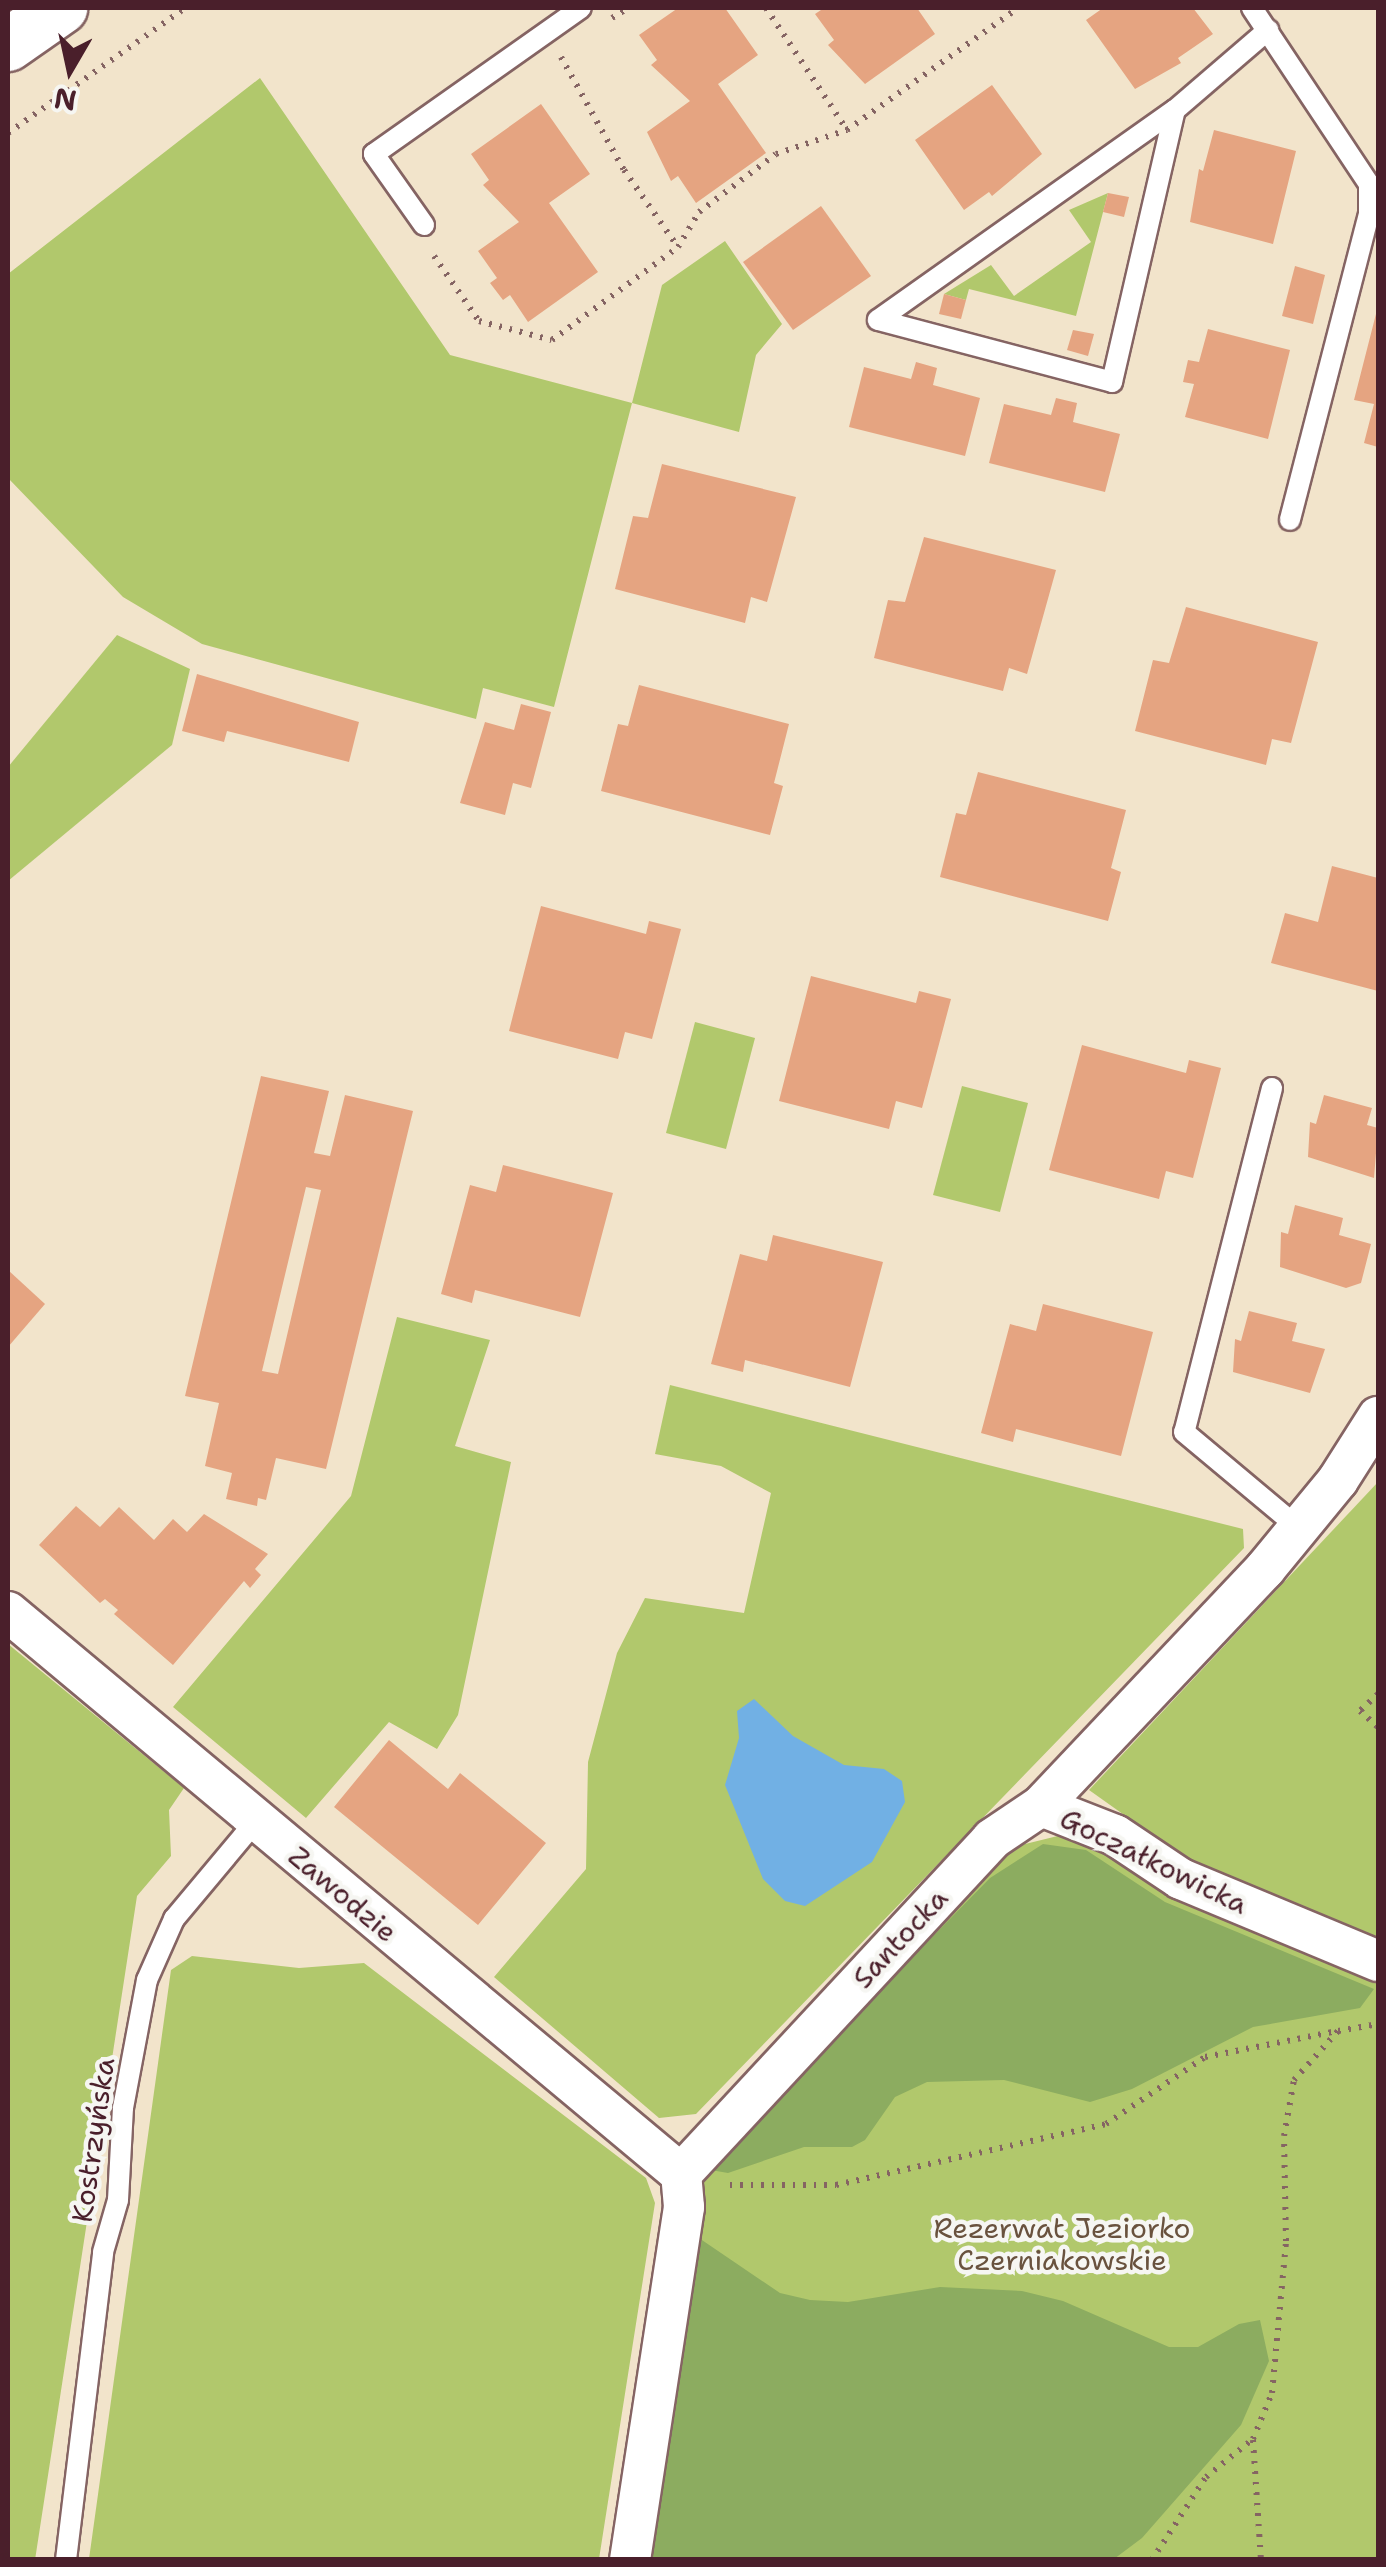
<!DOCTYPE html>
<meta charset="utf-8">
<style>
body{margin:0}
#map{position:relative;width:1386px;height:2567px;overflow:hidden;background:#f2e4cb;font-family:"Shantell Sans",sans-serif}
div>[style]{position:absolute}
.green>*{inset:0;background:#b1c86c}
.forest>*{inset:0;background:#8cac60}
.water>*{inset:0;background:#71b0e4}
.building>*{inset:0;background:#e5a481}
.path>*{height:6px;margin-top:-3px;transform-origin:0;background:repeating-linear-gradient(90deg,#856463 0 2.5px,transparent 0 10.5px)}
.roads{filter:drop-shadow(2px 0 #856463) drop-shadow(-2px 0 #856463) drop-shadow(0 2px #856463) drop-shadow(0 -2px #856463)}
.service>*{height:20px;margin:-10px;padding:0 10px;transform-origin:10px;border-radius:10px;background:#fff}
.minor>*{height:40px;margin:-20px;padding:0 20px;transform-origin:20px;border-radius:20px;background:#fff}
.tertiary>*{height:52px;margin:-26px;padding:0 26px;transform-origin:26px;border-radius:26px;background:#fff}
span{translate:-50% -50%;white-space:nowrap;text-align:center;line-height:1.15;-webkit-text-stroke:9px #f6f6f2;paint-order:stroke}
.street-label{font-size:28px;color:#4a1f2b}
.park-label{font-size:28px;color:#69523e}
.frame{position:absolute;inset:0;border:10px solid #4a1f2b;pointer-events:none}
.north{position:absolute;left:20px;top:20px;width:100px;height:100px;-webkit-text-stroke:8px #f6f6f2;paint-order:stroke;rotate:189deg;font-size:28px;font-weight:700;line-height:40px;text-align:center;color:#4a1f2b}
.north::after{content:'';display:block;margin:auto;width:35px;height:45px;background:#4a1f2b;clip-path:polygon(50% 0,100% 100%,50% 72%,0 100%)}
</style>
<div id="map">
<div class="green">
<div style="clip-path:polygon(260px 78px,450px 355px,632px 403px,662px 285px,725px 241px,782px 324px,756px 355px,739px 432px,632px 403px,554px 707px,483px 688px,476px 719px,202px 644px,123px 597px,8px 478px,8px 274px)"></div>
<div style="clip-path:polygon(1108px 193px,1076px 316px,969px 289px,966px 300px,944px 294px,991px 265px,1014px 296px,1091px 242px,1069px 210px)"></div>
<div style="clip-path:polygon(117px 635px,190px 669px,172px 745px,8px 881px,8px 767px)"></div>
<div style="clip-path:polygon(695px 1022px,755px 1038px,726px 1149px,666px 1133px)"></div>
<div style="clip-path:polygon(962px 1086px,1028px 1103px,1000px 1212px,933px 1195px)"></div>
<div style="clip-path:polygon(397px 1317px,490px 1340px,455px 1446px,511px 1462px,458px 1715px,437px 1749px,389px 1722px,306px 1818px,173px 1707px,351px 1496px)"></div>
<div style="clip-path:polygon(670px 1385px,1243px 1529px,1244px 1548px,696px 2114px,659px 2118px,494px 1977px,586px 1869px,588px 1762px,617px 1653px,645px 1598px,744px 1613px,771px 1493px,721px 1466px,655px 1454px)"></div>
<div style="clip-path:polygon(1378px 1482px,1378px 1941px,1203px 1871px,1089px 1790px)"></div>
<div style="clip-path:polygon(8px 1644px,184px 1788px,169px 1810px,171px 1856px,137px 1896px,35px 2560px,8px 2559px)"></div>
<div style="clip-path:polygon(1074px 1832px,1378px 1973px,1378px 2559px,624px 2560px,687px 2169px,974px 1876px,1017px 1846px)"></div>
<div style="clip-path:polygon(192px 1956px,299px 1968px,364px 1963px,646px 2178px,655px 2203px,599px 2559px,89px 2559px,171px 1970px)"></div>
</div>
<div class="forest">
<div style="clip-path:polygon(1043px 1844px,1086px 1850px,1165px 1902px,1374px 1989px,1360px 2008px,1253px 2027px,1132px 2089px,1090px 2102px,1004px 2080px,927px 2082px,895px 2097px,865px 2140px,852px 2147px,804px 2147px,728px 2173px,705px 2169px,990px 1878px)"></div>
<div style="clip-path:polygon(696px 2236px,780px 2293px,810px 2300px,848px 2302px,940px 2287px,1022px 2291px,1063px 2301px,1169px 2347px,1198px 2347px,1239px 2324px,1260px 2320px,1269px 2361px,1241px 2425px,1142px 2538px,1114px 2559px,648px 2560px)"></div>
</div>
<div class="water">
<div style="clip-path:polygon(754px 1699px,793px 1736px,844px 1765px,884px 1769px,902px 1781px,905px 1802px,872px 1862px,805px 1906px,785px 1901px,763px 1879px,725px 1785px,739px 1738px,737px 1711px)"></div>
</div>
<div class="building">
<div style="clip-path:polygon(678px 8px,725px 8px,758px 55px,718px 84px,766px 153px,696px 203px,678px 176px,671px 181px,647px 132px,690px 101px,651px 65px,657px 60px,639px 35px)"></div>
<div style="clip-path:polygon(824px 8px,917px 8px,935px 34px,865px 84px,828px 45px,834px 40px,815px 14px)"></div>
<div style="clip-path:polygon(1103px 8px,1193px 8px,1213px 34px,1178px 58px,1181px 63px,1135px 89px,1086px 20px)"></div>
<div style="clip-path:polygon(992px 85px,1042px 154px,992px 196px,989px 192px,964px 210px,915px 140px)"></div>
<div style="clip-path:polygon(541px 104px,590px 174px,549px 203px,598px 272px,528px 322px,510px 295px,503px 300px,490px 283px,497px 278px,478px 251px,519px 222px,483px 185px,489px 180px,471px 154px)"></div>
<div style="clip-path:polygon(1214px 130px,1296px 151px,1273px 244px,1190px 222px,1199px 169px,1203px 171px)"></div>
<div style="clip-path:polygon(1108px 193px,1129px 197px,1124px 217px,1103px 212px)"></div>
<div style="clip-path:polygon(821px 206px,871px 276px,793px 330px,743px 262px)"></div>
<div style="clip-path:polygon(1295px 266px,1325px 275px,1313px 324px,1282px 316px)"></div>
<div style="clip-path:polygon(944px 294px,966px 300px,961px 319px,939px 314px)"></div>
<div style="clip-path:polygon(1377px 310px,1378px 310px,1378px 447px,1364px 443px,1374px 404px,1354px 400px)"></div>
<div style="clip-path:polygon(1208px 329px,1290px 350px,1268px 439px,1185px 417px,1194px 384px,1183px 382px,1188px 360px,1199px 362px)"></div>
<div style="clip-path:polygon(1073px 330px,1094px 334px,1088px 356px,1067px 350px)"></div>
<div style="clip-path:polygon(916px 362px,937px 368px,933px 385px,980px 398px,965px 456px,849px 427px,864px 367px,911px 379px)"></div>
<div style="clip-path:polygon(1056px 398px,1077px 403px,1073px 422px,1120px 434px,1105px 492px,989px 463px,1004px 404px,1051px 415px)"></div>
<div style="clip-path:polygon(662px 464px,796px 497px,767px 602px,751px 597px,745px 623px,615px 589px,633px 516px,648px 518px)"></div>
<div style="clip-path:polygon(924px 537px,1056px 570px,1027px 674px,1009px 668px,1003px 691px,874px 658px,888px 600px,905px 602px)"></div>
<div style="clip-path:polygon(1186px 607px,1318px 642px,1291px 743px,1272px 739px,1266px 765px,1135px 731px,1153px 660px,1169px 663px)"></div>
<div style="clip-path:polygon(197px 674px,359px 722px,349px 762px,227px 731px,224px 742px,182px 731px)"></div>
<div style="clip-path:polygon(639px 685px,789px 724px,774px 783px,783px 786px,770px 835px,601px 791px,618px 724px,628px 726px)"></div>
<div style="clip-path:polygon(521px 704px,551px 712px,531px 788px,513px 783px,505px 815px,460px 803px,485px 722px,514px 730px)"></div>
<div style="clip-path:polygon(978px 772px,1126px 810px,1111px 868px,1121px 872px,1108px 921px,940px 877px,956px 813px,966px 815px)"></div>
<div style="clip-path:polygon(1332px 866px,1378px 878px,1378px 991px,1271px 963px,1285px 913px,1318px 922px)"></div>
<div style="clip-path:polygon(541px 906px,646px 934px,649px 921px,681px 929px,652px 1039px,625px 1032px,618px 1059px,509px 1031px)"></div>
<div style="clip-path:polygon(811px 976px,916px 1003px,919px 991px,951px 999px,922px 1108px,896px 1101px,889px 1129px,779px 1101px)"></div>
<div style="clip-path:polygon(1082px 1045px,1186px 1073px,1189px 1060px,1221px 1068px,1193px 1178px,1166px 1171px,1159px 1199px,1049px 1170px)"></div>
<div style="clip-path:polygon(evenodd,261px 1076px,329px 1091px,314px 1153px,330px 1156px,345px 1095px,413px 1111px,326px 1469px,276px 1458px,266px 1500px,258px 1498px,257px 1506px,226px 1499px,232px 1473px,205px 1466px,219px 1403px,185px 1396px,261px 1076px,306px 1187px,321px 1190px,278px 1374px,262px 1371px,306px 1187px)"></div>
<div style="clip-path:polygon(1324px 1095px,1372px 1108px,1367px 1125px,1378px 1128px,1374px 1178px,1308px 1157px,1310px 1122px,1316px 1124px)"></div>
<div style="clip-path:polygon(503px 1165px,613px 1193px,580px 1317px,475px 1290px,472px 1303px,441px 1294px,470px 1185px,496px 1192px)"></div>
<div style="clip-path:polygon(1295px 1205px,1343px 1218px,1339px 1235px,1371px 1244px,1361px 1283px,1346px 1288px,1280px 1267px,1281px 1232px,1288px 1234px)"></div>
<div style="clip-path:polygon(773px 1235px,883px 1262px,850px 1387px,745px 1360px,743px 1372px,711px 1364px,740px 1254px,767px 1261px)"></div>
<div style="clip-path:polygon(8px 1270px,45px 1304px,8px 1347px)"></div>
<div style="clip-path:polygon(1043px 1304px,1153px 1332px,1121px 1456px,1016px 1429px,1013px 1442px,981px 1433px,1010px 1324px,1036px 1331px)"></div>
<div style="clip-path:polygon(1249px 1311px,1297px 1323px,1292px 1341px,1325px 1349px,1310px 1393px,1233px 1372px,1235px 1339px,1241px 1341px)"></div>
<div style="clip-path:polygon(76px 1506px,100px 1527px,119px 1507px,154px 1540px,173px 1519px,187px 1532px,204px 1514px,268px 1554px,255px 1569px,261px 1575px,250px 1588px,244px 1581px,173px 1665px,114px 1614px,118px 1610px,105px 1599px,100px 1603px,39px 1545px)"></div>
<div style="clip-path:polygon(389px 1740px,448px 1789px,460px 1773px,546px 1843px,478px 1925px,334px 1807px)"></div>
</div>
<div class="path">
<div style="left:766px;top:8px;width:146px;rotate:56.4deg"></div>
<div style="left:612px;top:18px;width:19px;rotate:-32deg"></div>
<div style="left:561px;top:57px;width:129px;rotate:60.9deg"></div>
<div style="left:624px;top:170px;width:94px;rotate:55deg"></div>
<div style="left:8px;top:133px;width:217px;rotate:-35.2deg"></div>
<div style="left:434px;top:256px;width:79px;rotate:55.3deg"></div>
<div style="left:479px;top:321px;width:75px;rotate:14.6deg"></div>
<div style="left:552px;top:340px;width:157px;rotate:-36.4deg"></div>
<div style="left:678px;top:247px;width:41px;rotate:-59deg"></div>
<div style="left:699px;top:212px;width:96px;rotate:-37deg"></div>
<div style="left:776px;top:154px;width:75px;rotate:-18.7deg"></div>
<div style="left:847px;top:130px;width:210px;rotate:-35.5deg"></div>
<div style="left:1378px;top:1694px;width:25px;rotate:137deg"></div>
<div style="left:1360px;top:1711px;width:24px;rotate:42deg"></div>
<div style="left:730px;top:2185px;width:106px"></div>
<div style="left:836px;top:2185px;width:277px;rotate:-12.7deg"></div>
<div style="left:1106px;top:2124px;width:120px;rotate:-34.1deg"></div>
<div style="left:1205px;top:2057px;width:136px;rotate:-11.1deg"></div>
<div style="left:1253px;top:2440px;width:120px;rotate:86.2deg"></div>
<div style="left:1152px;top:2560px;width:99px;rotate:-57deg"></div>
<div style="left:1206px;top:2477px;width:60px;rotate:-39deg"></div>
<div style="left:1253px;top:2439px;width:50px;rotate:-67.6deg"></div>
<div style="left:1272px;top:2393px;width:153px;rotate:-84.7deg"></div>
<div style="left:1286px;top:2241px;width:105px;rotate:-91.1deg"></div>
<div style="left:1284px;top:2136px;width:57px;rotate:-79.9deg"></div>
<div style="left:1294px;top:2080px;width:66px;rotate:-48.1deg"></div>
<div style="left:1338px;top:2031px;width:41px;rotate:-9.9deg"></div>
</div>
<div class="roads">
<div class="service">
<div style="left:1252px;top:8px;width:211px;rotate:56.4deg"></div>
<div style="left:1369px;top:184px;width:30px;rotate:90deg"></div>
<div style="left:1369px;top:214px;width:316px;rotate:104.5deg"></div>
<div style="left:424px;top:225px;width:87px;rotate:-125.2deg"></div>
<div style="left:374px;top:154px;width:253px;rotate:-35.2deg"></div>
<div style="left:878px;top:320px;width:242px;rotate:14.8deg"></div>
<div style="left:1112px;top:382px;width:279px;rotate:-77deg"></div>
<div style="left:878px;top:320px;width:364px;rotate:-35.3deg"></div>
<div style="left:1175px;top:110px;width:123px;rotate:-40.7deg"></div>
<div style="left:1272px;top:1088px;width:355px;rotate:104.3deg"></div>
<div style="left:1184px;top:1432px;width:151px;rotate:39.9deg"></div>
<div style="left:66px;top:2560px;width:310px;rotate:-83.1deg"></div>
<div style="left:103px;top:2252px;width:54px;rotate:-73.9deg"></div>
<div style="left:118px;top:2200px;width:92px;rotate:-86.9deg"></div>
<div style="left:123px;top:2108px;width:130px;rotate:-79.4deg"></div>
<div style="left:147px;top:1980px;width:67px;rotate:-66.1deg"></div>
<div style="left:174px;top:1919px;width:128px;rotate:-50.1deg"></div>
</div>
<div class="minor">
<div style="left:8px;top:1612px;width:877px;rotate:39.86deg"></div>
<div style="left:1041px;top:1806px;width:79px;rotate:21.4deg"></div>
<div style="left:1115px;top:1835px;width:79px;rotate:33.7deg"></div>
<div style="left:1181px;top:1879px;width:213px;rotate:22.6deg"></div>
<div style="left:630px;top:2560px;width:357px;rotate:-81.3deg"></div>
<div style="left:684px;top:2207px;width:33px;rotate:-95deg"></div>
<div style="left:681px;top:2174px;width:457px;rotate:-47.1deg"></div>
<div style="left:992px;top:1839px;width:59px;rotate:-34deg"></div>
<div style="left:1041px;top:1806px;width:326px;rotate:-46.6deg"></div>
<div style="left:1265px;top:1569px;width:115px;rotate:-50.6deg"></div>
<div style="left:1338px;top:1480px;width:75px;rotate:-57.6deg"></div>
</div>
<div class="tertiary">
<div style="left:8px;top:45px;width:65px;rotate:-34.9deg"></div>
</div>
</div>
<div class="street-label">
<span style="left:1154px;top:1861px;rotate:26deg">Goczałkowicka</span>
<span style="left:343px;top:1894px;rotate:40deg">Zawodzie</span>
<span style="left:900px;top:1938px;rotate:-47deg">Santocka</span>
<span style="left:93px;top:2140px;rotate:-82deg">Kostrzyńska</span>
</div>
<div class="park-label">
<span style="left:1062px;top:2244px">Rezerwat Jeziorko<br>Czerniakowskie</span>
</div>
<div class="frame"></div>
<div class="north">N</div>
</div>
